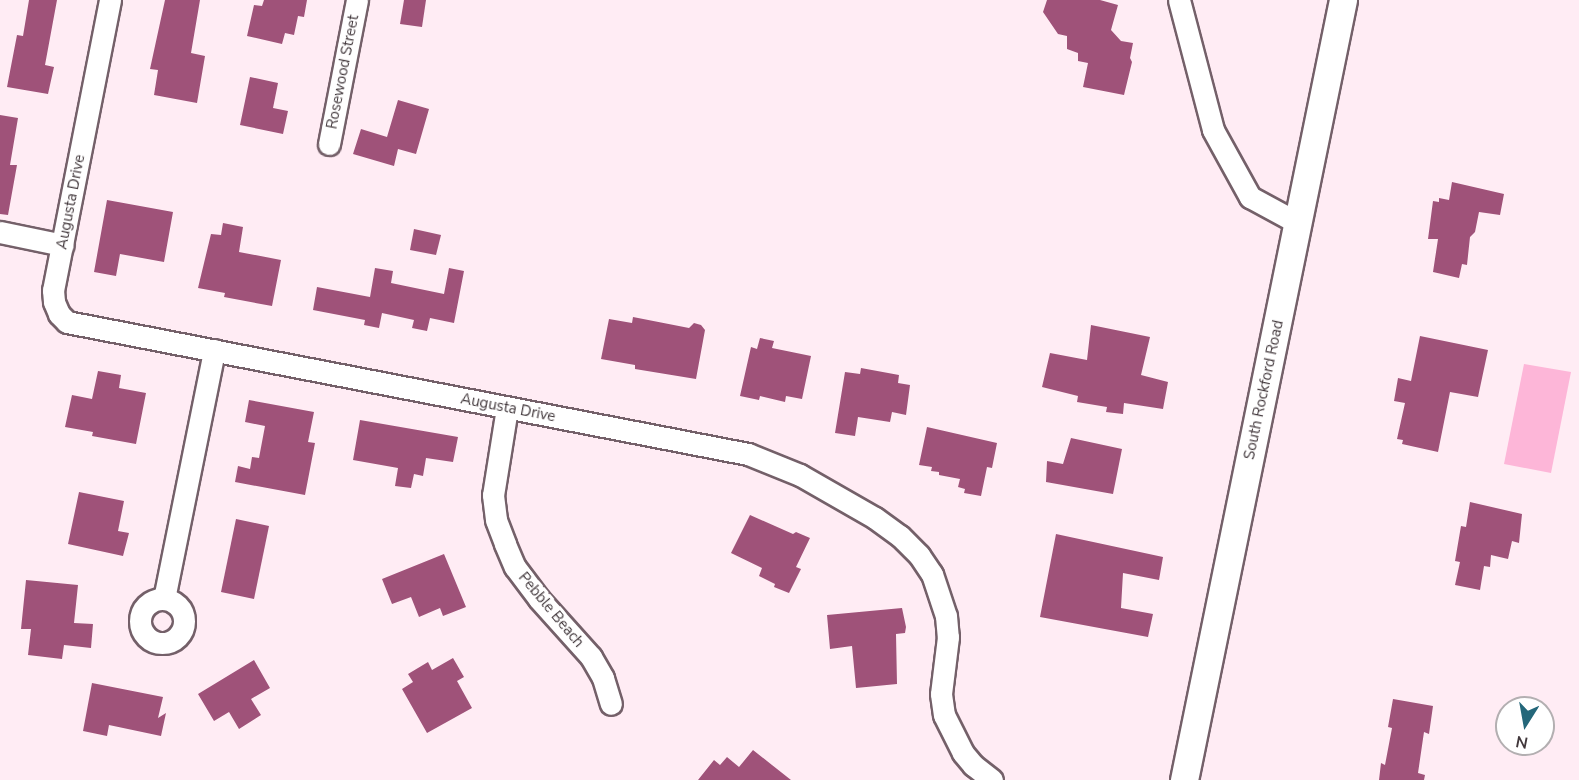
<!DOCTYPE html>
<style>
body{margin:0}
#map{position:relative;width:1579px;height:780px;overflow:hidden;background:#ffecf4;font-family:"Nunito Sans",sans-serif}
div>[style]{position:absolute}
.green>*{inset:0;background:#fdb6d8}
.building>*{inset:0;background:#9f5279}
.roads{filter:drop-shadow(2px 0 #746069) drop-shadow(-2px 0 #746069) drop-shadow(0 2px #746069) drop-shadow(0 -2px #746069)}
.minor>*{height:21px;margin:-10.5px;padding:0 10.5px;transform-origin:10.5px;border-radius:10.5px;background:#fff}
.minor>.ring{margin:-10.5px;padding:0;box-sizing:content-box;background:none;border:21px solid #fff;border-radius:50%}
.tertiary>*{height:27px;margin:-13.5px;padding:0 13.5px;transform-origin:13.5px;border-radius:13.5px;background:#fff}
span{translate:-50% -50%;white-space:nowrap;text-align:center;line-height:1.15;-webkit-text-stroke:6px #fff;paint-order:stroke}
.street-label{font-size:15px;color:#41373b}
.north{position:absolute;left:1495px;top:696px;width:60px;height:60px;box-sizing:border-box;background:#fff;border:2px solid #b3afb1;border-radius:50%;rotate:191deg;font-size:16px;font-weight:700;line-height:24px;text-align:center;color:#41373b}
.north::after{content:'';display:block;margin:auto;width:21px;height:27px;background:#24677a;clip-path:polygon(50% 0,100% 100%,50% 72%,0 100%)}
</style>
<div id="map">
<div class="green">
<div style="clip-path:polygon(1524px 364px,1571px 372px,1551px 473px,1504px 464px)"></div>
</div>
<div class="building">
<div style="clip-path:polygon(29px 0,57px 0,45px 65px,54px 67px,48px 94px,7px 87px,17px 35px,23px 36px)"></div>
<div style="clip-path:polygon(165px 0,200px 0,191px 53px,205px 56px,197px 103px,154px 95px,158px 70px,150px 69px)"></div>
<div style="clip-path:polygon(264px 0,307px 0,304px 17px,298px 16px,294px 35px,285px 33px,282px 44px,247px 36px,254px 5px,262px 6px)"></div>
<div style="clip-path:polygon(404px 0,426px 0,422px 27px,400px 24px)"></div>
<div style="clip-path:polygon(1047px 0,1100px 0,1118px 5px,1111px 30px,1121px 41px,1133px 43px,1130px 58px,1132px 62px,1124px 95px,1083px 87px,1088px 63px,1078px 61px,1078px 53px,1067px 49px,1067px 36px,1058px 34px,1043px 12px)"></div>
<div style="clip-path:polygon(250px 77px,278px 83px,273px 108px,288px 111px,283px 134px,240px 125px)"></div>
<div style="clip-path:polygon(398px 100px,429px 109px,416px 154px,398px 149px,394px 166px,353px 154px,361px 129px,387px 137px)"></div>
<div style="clip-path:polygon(0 115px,18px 118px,10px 165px,17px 165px,8px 215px,0 214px)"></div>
<div style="clip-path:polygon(1452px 182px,1504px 194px,1500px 215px,1479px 212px,1475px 232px,1470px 237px,1467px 265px,1462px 264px,1459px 278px,1433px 272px,1438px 239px,1428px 239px,1433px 201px,1439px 202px,1439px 198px,1449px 200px)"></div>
<div style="clip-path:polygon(107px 200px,173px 212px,164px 262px,120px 254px,116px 276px,94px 272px)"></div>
<div style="clip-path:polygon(223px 223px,243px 227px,239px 252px,281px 260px,272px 306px,224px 297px,225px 293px,198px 288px,211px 234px,221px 235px)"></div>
<div style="clip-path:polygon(414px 229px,441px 235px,436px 255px,410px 250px)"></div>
<div style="clip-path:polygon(375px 268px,393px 271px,391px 283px,444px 294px,449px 268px,464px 271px,454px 323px,430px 318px,427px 331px,412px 328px,414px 320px,382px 313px,379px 328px,364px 325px,365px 320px,313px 310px,317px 287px,370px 297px)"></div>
<div style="clip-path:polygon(633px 317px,689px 328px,694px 323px,701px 325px,705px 330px,696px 379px,635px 369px,635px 365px,601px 359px,609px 319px,632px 323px)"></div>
<div style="clip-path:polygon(1091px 325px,1150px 337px,1141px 375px,1168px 382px,1163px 409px,1124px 403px,1123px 414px,1106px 412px,1107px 407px,1077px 402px,1078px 396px,1042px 387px,1050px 353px,1087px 360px)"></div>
<div style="clip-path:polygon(1420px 336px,1488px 350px,1478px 397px,1450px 392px,1438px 452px,1402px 444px,1403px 440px,1397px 439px,1405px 403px,1394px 401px,1398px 378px,1411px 381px)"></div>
<div style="clip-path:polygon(760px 338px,774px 341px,772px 348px,811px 356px,802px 399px,786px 396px,785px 402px,760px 396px,759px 400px,740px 396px,751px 347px,757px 349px)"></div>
<div style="clip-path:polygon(861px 368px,899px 375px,898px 383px,910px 385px,906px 415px,892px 412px,890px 422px,858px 417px,855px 436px,835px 433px,845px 372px,860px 374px)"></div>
<div style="clip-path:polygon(98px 371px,121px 375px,119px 388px,146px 393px,136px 444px,92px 436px,93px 432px,65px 427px,72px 395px,92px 399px)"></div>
<div style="clip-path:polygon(249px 400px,314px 412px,308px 442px,315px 443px,305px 495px,235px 482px,238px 466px,250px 469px,252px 457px,259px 458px,265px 426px,245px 422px)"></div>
<div style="clip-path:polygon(360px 420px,458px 437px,453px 462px,426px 458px,423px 476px,414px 474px,411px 488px,395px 486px,398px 468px,353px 460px)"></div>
<div style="clip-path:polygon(927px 427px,997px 443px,992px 468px,987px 467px,981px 496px,964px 493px,965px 489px,958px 487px,960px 479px,939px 475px,939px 472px,931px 471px,932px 467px,919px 465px)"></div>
<div style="clip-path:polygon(1071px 438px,1122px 449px,1113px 494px,1046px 482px,1047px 461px,1063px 464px)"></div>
<div style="clip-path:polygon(79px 492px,124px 501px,118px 531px,129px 533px,123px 556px,68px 544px)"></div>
<div style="clip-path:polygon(1470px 502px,1522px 514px,1519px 543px,1512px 541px,1508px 559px,1491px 555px,1490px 567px,1484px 566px,1480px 590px,1455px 585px,1460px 562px,1455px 561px,1461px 526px,1466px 527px)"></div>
<div style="clip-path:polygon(750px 515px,793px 534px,796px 532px,810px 538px,796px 567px,801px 569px,789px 593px,774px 587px,775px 584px,759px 576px,762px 568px,731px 553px)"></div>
<div style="clip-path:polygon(236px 519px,269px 526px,254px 599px,221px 592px)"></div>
<div style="clip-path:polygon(1056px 534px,1163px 557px,1159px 580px,1123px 573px,1121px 608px,1153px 614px,1148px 637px,1040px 617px)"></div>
<div style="clip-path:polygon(444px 554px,466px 607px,443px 616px,440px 608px,419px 617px,411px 597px,392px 604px,382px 579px)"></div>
<div style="clip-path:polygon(26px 580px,78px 585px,74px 623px,93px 624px,91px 648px,64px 645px,62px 659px,28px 655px,31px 629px,21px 629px)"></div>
<div style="clip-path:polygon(902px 608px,906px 627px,905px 633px,896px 634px,897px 684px,856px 688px,852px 646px,830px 649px,827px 615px)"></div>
<div style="clip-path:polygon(453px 658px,464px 677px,457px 681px,472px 708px,427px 733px,402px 689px,413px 682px,408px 674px,428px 662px,432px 670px)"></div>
<div style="clip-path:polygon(254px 660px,270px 688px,251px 699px,261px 715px,239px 729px,229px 712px,214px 721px,198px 694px)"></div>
<div style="clip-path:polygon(92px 683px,163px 697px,158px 718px,166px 713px,161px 736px,109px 725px,107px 736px,83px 731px)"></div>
<div style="clip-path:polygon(1393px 699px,1433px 706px,1429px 734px,1424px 732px,1418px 773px,1425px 775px,1424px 780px,1379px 780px,1381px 763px,1385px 765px,1392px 728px,1388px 727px)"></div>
<div style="clip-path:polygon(753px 750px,791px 780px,698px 780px,714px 760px,720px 765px,727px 757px,739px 767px)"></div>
</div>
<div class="roads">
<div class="minor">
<div style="left:110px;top:0;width:296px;rotate:101.1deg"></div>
<div style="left:53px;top:290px;width:12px;rotate:85deg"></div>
<div style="left:54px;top:302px;width:13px;rotate:67deg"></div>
<div style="left:59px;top:314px;width:11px;rotate:45deg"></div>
<div style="left:67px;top:322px;width:694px;rotate:10.97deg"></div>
<div style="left:748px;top:454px;width:56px;rotate:22deg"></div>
<div style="left:800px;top:475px;width:86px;rotate:29.8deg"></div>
<div style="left:875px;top:518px;width:31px;rotate:36deg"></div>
<div style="left:900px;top:536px;width:27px;rotate:45deg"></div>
<div style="left:919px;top:555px;width:23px;rotate:56deg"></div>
<div style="left:932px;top:574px;width:44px;rotate:71.6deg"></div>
<div style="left:946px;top:616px;width:21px;rotate:85deg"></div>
<div style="left:948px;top:637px;width:57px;rotate:97deg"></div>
<div style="left:941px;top:694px;width:21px;rotate:82deg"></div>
<div style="left:944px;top:715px;width:42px;rotate:63.4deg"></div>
<div style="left:963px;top:753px;width:16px;rotate:50deg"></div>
<div style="left:973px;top:765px;width:24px;rotate:38deg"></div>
<div style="left:1179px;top:0;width:134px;rotate:75.3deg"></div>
<div style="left:1213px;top:130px;width:77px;rotate:61.1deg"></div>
<div style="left:1250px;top:197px;width:55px;rotate:28.4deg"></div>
<div style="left:329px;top:144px;width:147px;rotate:-79deg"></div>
<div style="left:0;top:232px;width:64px;rotate:11.7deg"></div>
<div style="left:507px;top:408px;width:88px;rotate:99.1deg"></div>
<div style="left:493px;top:495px;width:25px;rotate:83deg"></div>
<div style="left:496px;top:520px;width:26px;rotate:69deg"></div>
<div style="left:505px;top:544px;width:25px;rotate:67deg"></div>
<div style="left:515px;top:567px;width:40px;rotate:53deg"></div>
<div style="left:539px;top:599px;width:78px;rotate:48.1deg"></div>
<div style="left:591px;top:657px;width:24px;rotate:60deg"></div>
<div style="left:603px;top:678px;width:27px;rotate:73deg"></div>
<div style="left:164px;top:599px;width:254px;rotate:-78.6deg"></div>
<div class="ring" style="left:140px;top:599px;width:23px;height:23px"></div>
</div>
<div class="tertiary">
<div style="left:1184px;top:780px;width:796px;rotate:-78.48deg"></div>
</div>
</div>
<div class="street-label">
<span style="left:343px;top:72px;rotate:-79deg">Rosewood Street</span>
<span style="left:71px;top:202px;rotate:-79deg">Augusta Drive</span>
<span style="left:1264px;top:390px;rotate:-78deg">South Rockford Road</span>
<span style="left:508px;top:408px;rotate:11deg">Augusta Drive</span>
<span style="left:551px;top:610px;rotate:50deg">Pebble Beach</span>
</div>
<div class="north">N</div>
</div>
